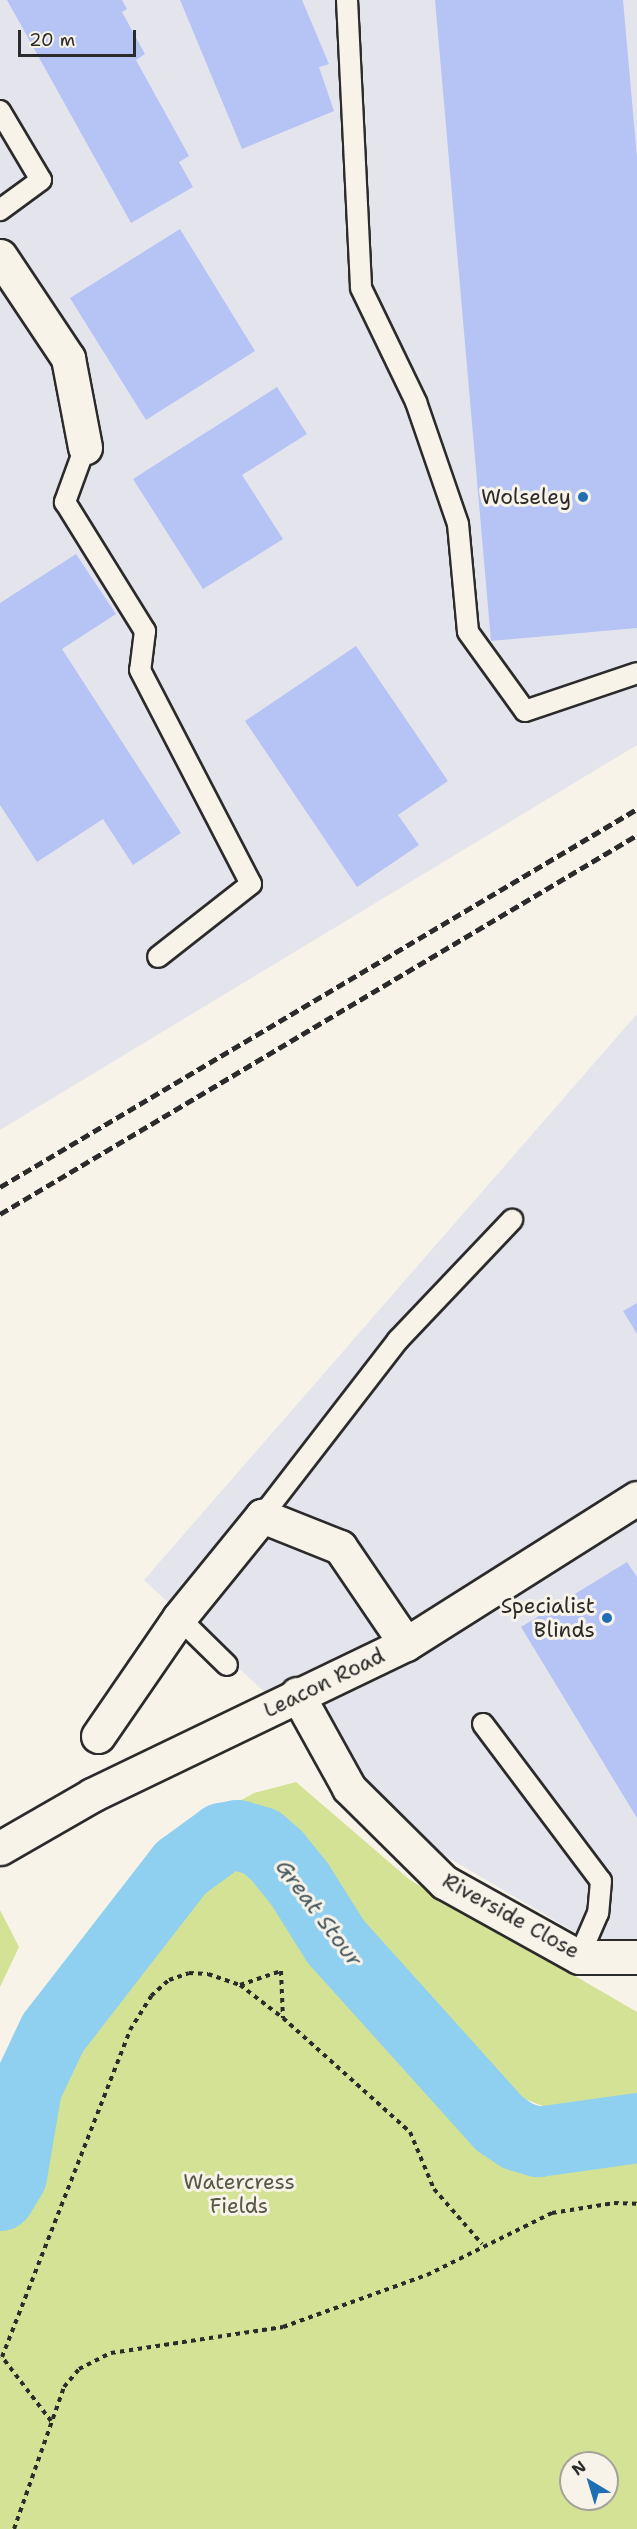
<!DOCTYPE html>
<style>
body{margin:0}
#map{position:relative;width:637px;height:2529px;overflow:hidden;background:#f7f3e8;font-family:"Shantell Sans",sans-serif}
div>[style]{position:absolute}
.built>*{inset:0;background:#e4e5ec}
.green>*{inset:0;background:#d4e295}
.river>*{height:70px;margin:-35px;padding:0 35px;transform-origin:35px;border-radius:35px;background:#8fd0f1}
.building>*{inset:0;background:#b6c4f5}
.path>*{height:4px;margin-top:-2px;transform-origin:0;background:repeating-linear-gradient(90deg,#2b2b2b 0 4.5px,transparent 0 9px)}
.roads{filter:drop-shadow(2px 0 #2b2b2b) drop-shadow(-2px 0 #2b2b2b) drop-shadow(0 2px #2b2b2b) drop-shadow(0 -2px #2b2b2b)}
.service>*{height:20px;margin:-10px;padding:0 10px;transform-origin:10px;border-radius:10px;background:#f7f3e8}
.minor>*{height:33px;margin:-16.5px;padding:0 16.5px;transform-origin:16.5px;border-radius:16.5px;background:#f7f3e8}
.tertiary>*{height:33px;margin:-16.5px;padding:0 16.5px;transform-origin:16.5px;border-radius:16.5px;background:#f7f3e8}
.rail>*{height:4.5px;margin-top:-2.25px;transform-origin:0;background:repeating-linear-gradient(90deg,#2b2b2b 0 9px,transparent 0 13.5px)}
.dots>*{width:16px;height:16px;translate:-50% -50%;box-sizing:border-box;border:3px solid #f7f3e8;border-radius:50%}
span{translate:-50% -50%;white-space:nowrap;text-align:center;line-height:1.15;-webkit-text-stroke:6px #f7f3e8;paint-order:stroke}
.poi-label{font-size:21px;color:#2b2b2b}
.right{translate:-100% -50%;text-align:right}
.street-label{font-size:21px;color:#2b2b2b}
.park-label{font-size:21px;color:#555946}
.water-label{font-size:22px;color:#44545c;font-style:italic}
.north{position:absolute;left:559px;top:2451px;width:60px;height:60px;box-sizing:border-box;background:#f7f3e8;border:2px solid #a5a39c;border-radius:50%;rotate:322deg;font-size:16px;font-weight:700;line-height:24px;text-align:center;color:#2b2b2b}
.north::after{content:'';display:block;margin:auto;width:21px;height:27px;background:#1f6fb2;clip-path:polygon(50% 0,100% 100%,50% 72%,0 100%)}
.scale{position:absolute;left:18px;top:30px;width:118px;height:27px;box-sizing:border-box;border:3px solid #2b2b2b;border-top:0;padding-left:8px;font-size:18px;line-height:21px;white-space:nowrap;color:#2b2b2b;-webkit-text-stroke:4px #f7f3e8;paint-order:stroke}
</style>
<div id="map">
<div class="built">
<div style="clip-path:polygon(0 0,637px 0,637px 745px,0 1130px)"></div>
<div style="clip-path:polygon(637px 1014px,637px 1969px,432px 1848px,144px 1580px)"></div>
</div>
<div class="green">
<div style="clip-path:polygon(296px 1782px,410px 1880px,637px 2012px,637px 2104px,562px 2114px,513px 2094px,423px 2010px,271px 1816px,231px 1806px,254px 1793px)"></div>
<div style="clip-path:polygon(evenodd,230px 1856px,244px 1857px,262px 1868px,277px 1884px,293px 1928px,338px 1990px,373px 2024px,402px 2062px,490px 2144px,528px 2165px,545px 2165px,637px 2149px,637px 2529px,0 2529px,0 2220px,21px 2197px,50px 2070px,65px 2041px,106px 1985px,146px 1942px,199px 1873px,230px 1856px,571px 2463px,607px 2463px,607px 2499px,571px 2499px,571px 2463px)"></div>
<div style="clip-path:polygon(0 1910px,19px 1947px,0 1987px)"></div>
</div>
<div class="river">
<div style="left:0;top:2196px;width:23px;rotate:-59deg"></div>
<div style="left:12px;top:2176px;width:89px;rotate:-80.3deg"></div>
<div style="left:27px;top:2088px;width:61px;rotate:-64.7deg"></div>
<div style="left:53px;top:2033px;width:209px;rotate:-52.2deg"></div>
<div style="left:181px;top:1868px;width:51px;rotate:-36.2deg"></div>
<div style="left:222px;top:1838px;width:16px;rotate:-11deg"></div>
<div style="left:238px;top:1835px;width:24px;rotate:17deg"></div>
<div style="left:261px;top:1842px;width:21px;rotate:41deg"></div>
<div style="left:277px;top:1856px;width:35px;rotate:51deg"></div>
<div style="left:299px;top:1883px;width:70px;rotate:57.9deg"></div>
<div style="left:336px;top:1942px;width:245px;rotate:48deg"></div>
<div style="left:500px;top:2124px;width:22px;rotate:34deg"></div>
<div style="left:518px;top:2136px;width:21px;rotate:17deg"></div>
<div style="left:538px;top:2142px;width:100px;rotate:-8deg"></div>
</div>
<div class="building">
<div style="clip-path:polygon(7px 0,122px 0,127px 9px,122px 12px,145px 54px,136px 60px,189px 156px,179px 162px,193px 187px,131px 223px)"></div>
<div style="clip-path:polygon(180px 0,302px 0,329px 64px,319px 67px,334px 111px,242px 149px)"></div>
<div style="clip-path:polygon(435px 0,623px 0,637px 157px,637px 628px,491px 641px)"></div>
<div style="clip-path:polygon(180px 229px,255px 351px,146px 420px,70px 298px)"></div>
<div style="clip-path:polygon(277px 387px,307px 434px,242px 475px,283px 539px,203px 589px,133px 479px)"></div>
<div style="clip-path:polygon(76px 554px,116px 614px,62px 649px,181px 833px,133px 865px,103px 819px,37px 862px,0 805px,0 603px)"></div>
<div style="clip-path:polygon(356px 646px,448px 781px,398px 815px,419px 845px,357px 887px,245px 721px)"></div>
<div style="clip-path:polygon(637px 1303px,637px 1334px,623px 1311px)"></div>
<div style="clip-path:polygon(627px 1562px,637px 1577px,637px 1818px,521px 1627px)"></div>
</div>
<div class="path">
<div style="left:240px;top:1985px;width:43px;rotate:-18.9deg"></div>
<div style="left:281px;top:1971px;width:47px;rotate:87.6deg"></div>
<div style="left:51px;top:2421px;width:81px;rotate:-127.4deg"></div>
<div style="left:2px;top:2357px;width:351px;rotate:-68.6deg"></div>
<div style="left:130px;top:2030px;width:40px;rotate:-58deg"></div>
<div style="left:151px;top:1996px;width:24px;rotate:-42deg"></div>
<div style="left:169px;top:1980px;width:21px;rotate:-19deg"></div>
<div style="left:189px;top:1973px;width:19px;rotate:3deg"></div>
<div style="left:208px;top:1974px;width:34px;rotate:19deg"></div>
<div style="left:240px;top:1985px;width:54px;rotate:37.5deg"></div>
<div style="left:283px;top:2018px;width:171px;rotate:41.9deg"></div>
<div style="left:410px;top:2132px;width:62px;rotate:67.2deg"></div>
<div style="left:434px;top:2189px;width:73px;rotate:48.9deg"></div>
<div style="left:14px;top:2529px;width:151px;rotate:-70.6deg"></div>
<div style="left:64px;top:2387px;width:23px;rotate:-50deg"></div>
<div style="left:79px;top:2369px;width:36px;rotate:-27deg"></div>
<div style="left:111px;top:2353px;width:174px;rotate:-8.6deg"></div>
<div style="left:283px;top:2327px;width:153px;rotate:-19.9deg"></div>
<div style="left:427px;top:2275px;width:140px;rotate:-26.4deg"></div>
<div style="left:552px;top:2213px;width:63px;rotate:-9.2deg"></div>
<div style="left:614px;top:2203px;width:23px;rotate:2deg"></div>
</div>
<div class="roads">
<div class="service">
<div style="left:347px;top:0;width:288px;rotate:87.2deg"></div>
<div style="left:361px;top:288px;width:127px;rotate:64.2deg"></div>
<div style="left:416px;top:402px;width:129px;rotate:71deg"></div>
<div style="left:458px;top:524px;width:108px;rotate:84.7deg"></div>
<div style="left:468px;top:632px;width:97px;rotate:54.2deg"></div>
<div style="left:525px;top:711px;width:118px;rotate:-18.7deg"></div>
<div style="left:0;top:111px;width:80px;rotate:59.3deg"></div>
<div style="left:41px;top:180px;width:51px;rotate:143.8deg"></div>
<div style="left:85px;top:447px;width:59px;rotate:110deg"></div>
<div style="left:65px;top:502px;width:152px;rotate:58.2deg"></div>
<div style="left:145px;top:631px;width:39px;rotate:97deg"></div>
<div style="left:140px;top:670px;width:241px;rotate:62.6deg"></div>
<div style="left:251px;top:884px;width:118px;rotate:141.9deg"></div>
<div style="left:262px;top:1516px;width:222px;rotate:-52.3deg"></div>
<div style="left:398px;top:1340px;width:166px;rotate:-46.5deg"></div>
<div style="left:179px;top:1618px;width:67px;rotate:44.4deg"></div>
<div style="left:483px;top:1724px;width:196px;rotate:53.1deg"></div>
<div style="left:601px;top:1881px;width:32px;rotate:95deg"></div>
<div style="left:598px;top:1913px;width:48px;rotate:113.4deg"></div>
</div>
<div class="minor">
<div style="left:0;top:256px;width:123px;rotate:56.3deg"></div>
<div style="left:68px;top:358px;width:91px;rotate:79.2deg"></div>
<div style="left:297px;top:1694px;width:107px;rotate:61deg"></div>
<div style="left:349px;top:1788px;width:134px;rotate:44.7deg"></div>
<div style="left:444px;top:1882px;width:154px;rotate:29.1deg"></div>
<div style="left:579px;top:1957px;width:58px"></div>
<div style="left:98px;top:1736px;width:143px;rotate:-55.5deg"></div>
<div style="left:179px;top:1618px;width:132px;rotate:-50.9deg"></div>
<div style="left:262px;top:1516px;width:84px;rotate:21.7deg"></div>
<div style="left:340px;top:1547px;width:117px;rotate:55.8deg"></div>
</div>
<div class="tertiary">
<div style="left:0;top:1848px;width:106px;rotate:-29.9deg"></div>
<div style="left:92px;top:1795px;width:348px;rotate:-25.7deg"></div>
<div style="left:406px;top:1644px;width:273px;rotate:-32.3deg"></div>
</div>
</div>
<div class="rail">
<div style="left:0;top:1187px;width:741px;rotate:-30.69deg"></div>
<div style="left:0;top:1214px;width:741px;rotate:-30.75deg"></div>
</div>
<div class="dots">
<div style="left:583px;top:497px;background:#1f6fb2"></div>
<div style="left:607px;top:1618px;background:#1f6fb2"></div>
</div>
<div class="poi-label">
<span class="right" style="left:571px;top:497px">Wolseley</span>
<span class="right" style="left:595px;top:1618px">Specialist<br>Blinds</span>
</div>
<div class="street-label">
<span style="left:324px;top:1683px;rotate:-26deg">Leacon Road</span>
<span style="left:511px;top:1916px;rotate:29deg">Riverside Close</span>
</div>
<div class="park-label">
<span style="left:239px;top:2194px">Watercress<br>Fields</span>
</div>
<div class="water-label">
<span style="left:319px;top:1913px;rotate:53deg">Great Stour</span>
</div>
<div class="north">N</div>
<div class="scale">20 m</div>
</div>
